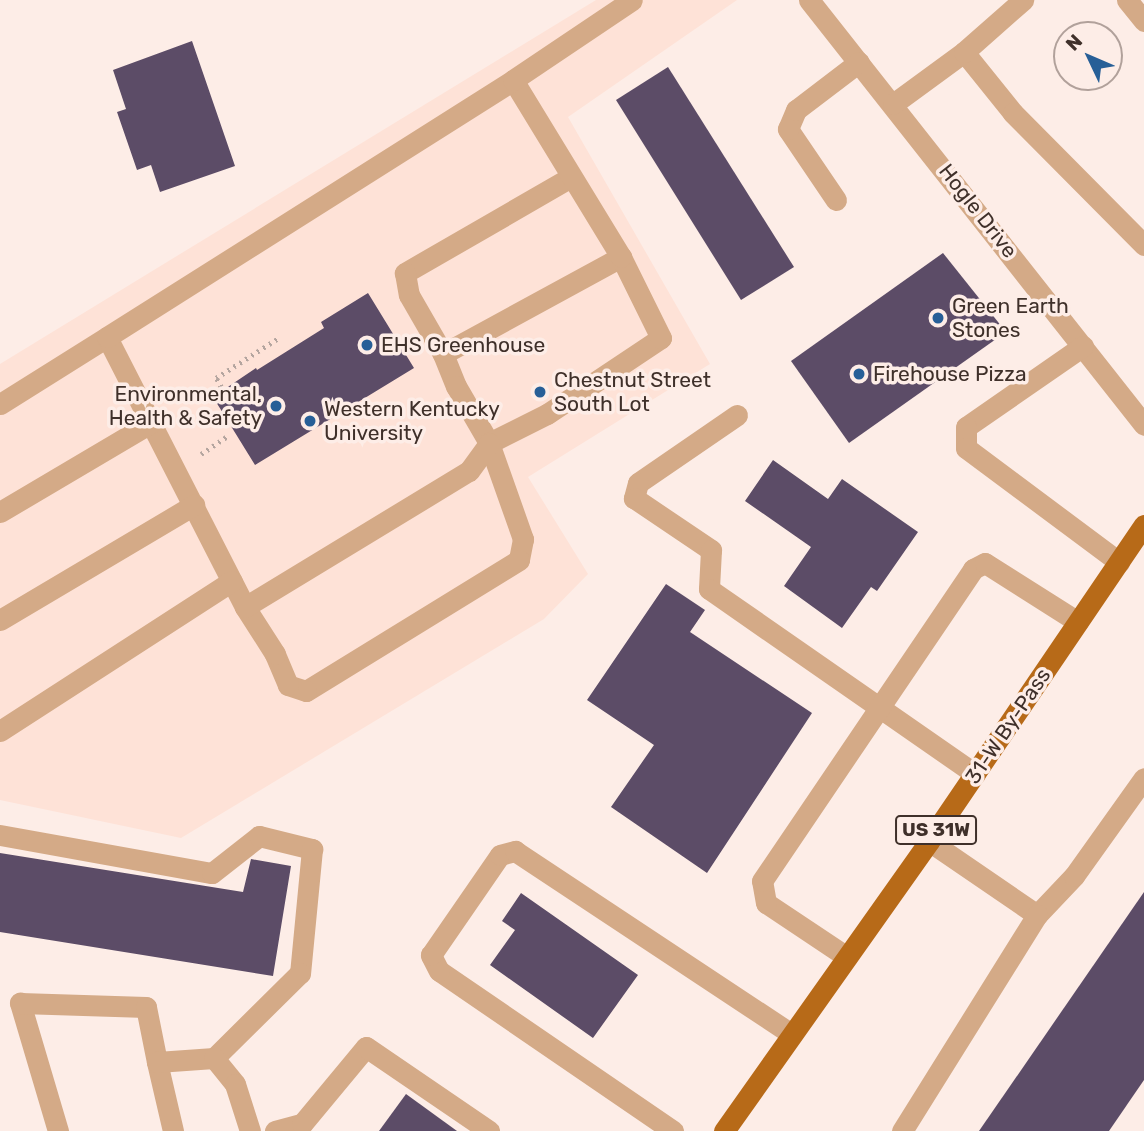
<!DOCTYPE html>
<style>
body{margin:0}
#map{position:relative;width:1144px;height:1131px;overflow:hidden;background:#fdede7;font-family:Rubik,sans-serif}
div>[style]{position:absolute}
.built>*{inset:0;background:#fee2d7}
.building>*{inset:0;background:#5c4c67}
.path>*{height:4.5px;margin-top:-2.25px;transform-origin:0;background:repeating-linear-gradient(90deg,#b4a59f 0 2px,transparent 0 7px)}
.minor>*{height:21px;margin:-10.5px;padding:0 10.5px;transform-origin:10.5px;border-radius:10.5px;background:#d4aa87}
.major>*{height:21px;margin:-10.5px;padding:0 10.5px;transform-origin:10.5px;border-radius:10.5px;background:#b76a18}
.dots>*{width:19px;height:19px;translate:-50% -50%;box-sizing:border-box;border:4px solid #fdede7;border-radius:50%}
span{translate:-50% -50%;white-space:nowrap;text-align:center;line-height:1.15;-webkit-text-stroke:7px #fdede7;paint-order:stroke}
.shield-label span{padding:2px 5px;background:#fdede7;border:2px solid;border-radius:5px;-webkit-text-stroke-width:0}
.shield-label{font-size:19px;color:#3f302a;font-weight:700}
.street-label{font-size:21px;color:#3f302a}
.poi-label{font-size:21px;color:#3f302a}
.left{translate:0 -50%;text-align:left}
.right{translate:-100% -50%;text-align:right}
.north{position:absolute;left:1053px;top:21px;width:70px;height:70px;box-sizing:border-box;background:#fdede7;border:2px solid #b1a19b;border-radius:50%;rotate:314deg;font-size:19px;font-weight:700;line-height:28px;text-align:center;color:#3f302a}
.north::after{content:'';display:block;margin:auto;width:24px;height:32px;background:#275f97;clip-path:polygon(50% 0,100% 100%,50% 72%,0 100%)}
</style>
<div id="map">
<div class="built">
<div style="clip-path:polygon(596px 0,737px 0,568px 117px,710px 364px,528px 477px,588px 574px,544px 619px,181px 838px,0 800px,0 364px)"></div>
</div>
<div class="building">
<div style="clip-path:polygon(192px 41px,235px 166px,160px 192px,151px 165px,137px 170px,117px 112px,126px 109px,113px 70px)"></div>
<div style="clip-path:polygon(668px 67px,794px 267px,741px 300px,616px 100px)"></div>
<div style="clip-path:polygon(943px 253px,1006px 332px,849px 443px,791px 361px)"></div>
<div style="clip-path:polygon(368px 293px,414px 368px,255px 465px,213px 397px,256px 368px,257px 370px,324px 328px,321px 322px)"></div>
<div style="clip-path:polygon(773px 460px,828px 499px,842px 479px,918px 532px,877px 591px,871px 587px,842px 628px,784px 586px,811px 547px,745px 501px)"></div>
<div style="clip-path:polygon(666px 584px,705px 610px,690px 632px,812px 713px,707px 873px,611px 807px,654px 745px,587px 700px)"></div>
<div style="clip-path:polygon(0 853px,243px 892px,251px 859px,291px 866px,273px 976px,0 932px)"></div>
<div style="clip-path:polygon(1144px 892px,1144px 1080px,1109px 1131px,979px 1131px)"></div>
<div style="clip-path:polygon(521px 893px,638px 975px,593px 1038px,490px 965px,515px 930px,502px 921px)"></div>
<div style="clip-path:polygon(406px 1094px,457px 1131px,379px 1131px)"></div>
</div>
<div class="path">
<div style="left:221px;top:387px;width:10px;rotate:-119deg"></div>
<div style="left:216px;top:378px;width:76px;rotate:-32.6deg"></div>
<div style="left:201px;top:454px;width:34px;rotate:-34deg"></div>
</div>
<div class="minor">
<div style="left:809px;top:0;width:541px;rotate:51.75deg"></div>
<div style="left:1127px;top:0;width:27px;rotate:51deg"></div>
<div style="left:964px;top:52px;width:78px;rotate:51.2deg"></div>
<div style="left:1013px;top:113px;width:186px;rotate:45.2deg"></div>
<div style="left:893px;top:104px;width:88px;rotate:-36.2deg"></div>
<div style="left:964px;top:52px;width:79px;rotate:-41.4deg"></div>
<div style="left:571px;top:177px;width:192px;rotate:150deg"></div>
<div style="left:405px;top:273px;width:22px;rotate:80deg"></div>
<div style="left:409px;top:295px;width:68px;rotate:60deg"></div>
<div style="left:443px;top:354px;width:203px;rotate:-28.6deg"></div>
<div style="left:836px;top:200px;width:86px;rotate:-124.1deg"></div>
<div style="left:788px;top:129px;width:21px;rotate:-67deg"></div>
<div style="left:796px;top:110px;width:79px;rotate:-37.3deg"></div>
<div style="left:1083px;top:346px;width:142px;rotate:145.3deg"></div>
<div style="left:966px;top:427px;width:21px;rotate:90deg"></div>
<div style="left:966px;top:448px;width:191px;rotate:36.7deg"></div>
<div style="left:443px;top:354px;width:35px;rotate:68deg"></div>
<div style="left:456px;top:386px;width:66px;rotate:59.9deg"></div>
<div style="left:489px;top:443px;width:65px;rotate:-26.6deg"></div>
<div style="left:547px;top:414px;width:137px;rotate:-33.7deg"></div>
<div style="left:661px;top:338px;width:90px;rotate:-116.3deg"></div>
<div style="left:621px;top:257px;width:207px;rotate:-121.4deg"></div>
<div style="left:0;top:404px;width:126px;rotate:-32.1deg"></div>
<div style="left:737px;top:415px;width:120px;rotate:145.5deg"></div>
<div style="left:638px;top:483px;width:16px;rotate:105deg"></div>
<div style="left:634px;top:498px;width:93px;rotate:34deg"></div>
<div style="left:711px;top:550px;width:39px;rotate:93deg"></div>
<div style="left:709px;top:589px;width:324px;rotate:34.8deg"></div>
<div style="left:489px;top:443px;width:102px;rotate:70.5deg"></div>
<div style="left:523px;top:539px;width:21px;rotate:101deg"></div>
<div style="left:519px;top:560px;width:250px;rotate:148.4deg"></div>
<div style="left:306px;top:691px;width:19px;rotate:-162deg"></div>
<div style="left:288px;top:685px;width:34px;rotate:-113deg"></div>
<div style="left:275px;top:654px;width:56px;rotate:-122.6deg"></div>
<div style="left:245px;top:607px;width:303px;rotate:-117.1deg"></div>
<div style="left:107px;top:337px;width:481px;rotate:-32.3deg"></div>
<div style="left:513px;top:80px;width:143px;rotate:-33.9deg"></div>
<div style="left:0;top:512px;width:177px;rotate:-30.6deg"></div>
<div style="left:245px;top:607px;width:262px;rotate:-31.3deg"></div>
<div style="left:469px;top:471px;width:34px;rotate:-54deg"></div>
<div style="left:0;top:620px;width:226px;rotate:-30.7deg"></div>
<div style="left:0;top:731px;width:276px;rotate:-32.9deg"></div>
<div style="left:0;top:835px;width:215px;rotate:10.2deg"></div>
<div style="left:212px;top:873px;width:60px;rotate:-38.2deg"></div>
<div style="left:259px;top:836px;width:55px;rotate:13.8deg"></div>
<div style="left:312px;top:849px;width:125px;rotate:95.5deg"></div>
<div style="left:300px;top:973px;width:121px;rotate:135.3deg"></div>
<div style="left:929px;top:841px;width:131px;rotate:34.4deg"></div>
<div style="left:1037px;top:915px;width:54px;rotate:-46.5deg"></div>
<div style="left:1074px;top:876px;width:120px;rotate:-54.5deg"></div>
<div style="left:847px;top:957px;width:97px;rotate:-146.3deg"></div>
<div style="left:766px;top:903px;width:22px;rotate:-100deg"></div>
<div style="left:762px;top:881px;width:377px;rotate:-55.9deg"></div>
<div style="left:973px;top:569px;width:13px;rotate:-27deg"></div>
<div style="left:985px;top:563px;width:110px;rotate:32.4deg"></div>
<div style="left:58px;top:1131px;width:134px;rotate:-106.5deg"></div>
<div style="left:20px;top:1003px;width:126px;rotate:1.8deg"></div>
<div style="left:146px;top:1007px;width:56px;rotate:78.7deg"></div>
<div style="left:173px;top:1131px;width:71px;rotate:-103.1deg"></div>
<div style="left:157px;top:1062px;width:57px;rotate:-4deg"></div>
<div style="left:214px;top:1058px;width:33px;rotate:51deg"></div>
<div style="left:235px;top:1084px;width:49px;rotate:72.3deg"></div>
<div style="left:275px;top:1131px;width:28px;rotate:-15deg"></div>
<div style="left:302px;top:1124px;width:100px;rotate:-50.3deg"></div>
<div style="left:366px;top:1047px;width:149px;rotate:34.3deg"></div>
<div style="left:673px;top:1131px;width:283px;rotate:-145.6deg"></div>
<div style="left:439px;top:971px;width:18px;rotate:-117deg"></div>
<div style="left:431px;top:955px;width:121px;rotate:-55.4deg"></div>
<div style="left:500px;top:855px;width:16px;rotate:-15deg"></div>
<div style="left:515px;top:851px;width:332px;rotate:33.5deg"></div>
<div style="left:902px;top:1131px;width:255px;rotate:-58deg"></div>
</div>
<div class="major">
<div style="left:724px;top:1131px;width:355px;rotate:-54.7deg"></div>
<div style="left:929px;top:841px;width:382px;rotate:-55.8deg"></div>
</div>
<div class="dots">
<div style="left:938px;top:318px;background:#275f97"></div>
<div style="left:367px;top:345px;background:#275f97"></div>
<div style="left:859px;top:374px;background:#275f97"></div>
<div style="left:540px;top:392px;background:#275f97"></div>
<div style="left:276px;top:406px;background:#275f97"></div>
<div style="left:310px;top:421px;background:#275f97"></div>
</div>
<div class="shield-label">
<span style="left:936px;top:830px">US 31W</span>
</div>
<div class="street-label">
<span style="left:978px;top:211px;rotate:52deg">Hogle Drive</span>
<span style="left:1008px;top:726px;rotate:-56deg">31-W By-Pass</span>
</div>
<div class="poi-label">
<span class="left" style="left:952px;top:318px">Green Earth<br>Stones</span>
<span class="left" style="left:381px;top:345px">EHS Greenhouse</span>
<span class="left" style="left:873px;top:374px">Firehouse Pizza</span>
<span class="left" style="left:554px;top:392px">Chestnut Street<br>South Lot</span>
<span class="right" style="left:262px;top:406px">Environmental,<br>Health &amp; Safety</span>
<span class="left" style="left:324px;top:421px">Western Kentucky<br>University</span>
</div>
<div class="north">N</div>
</div>
